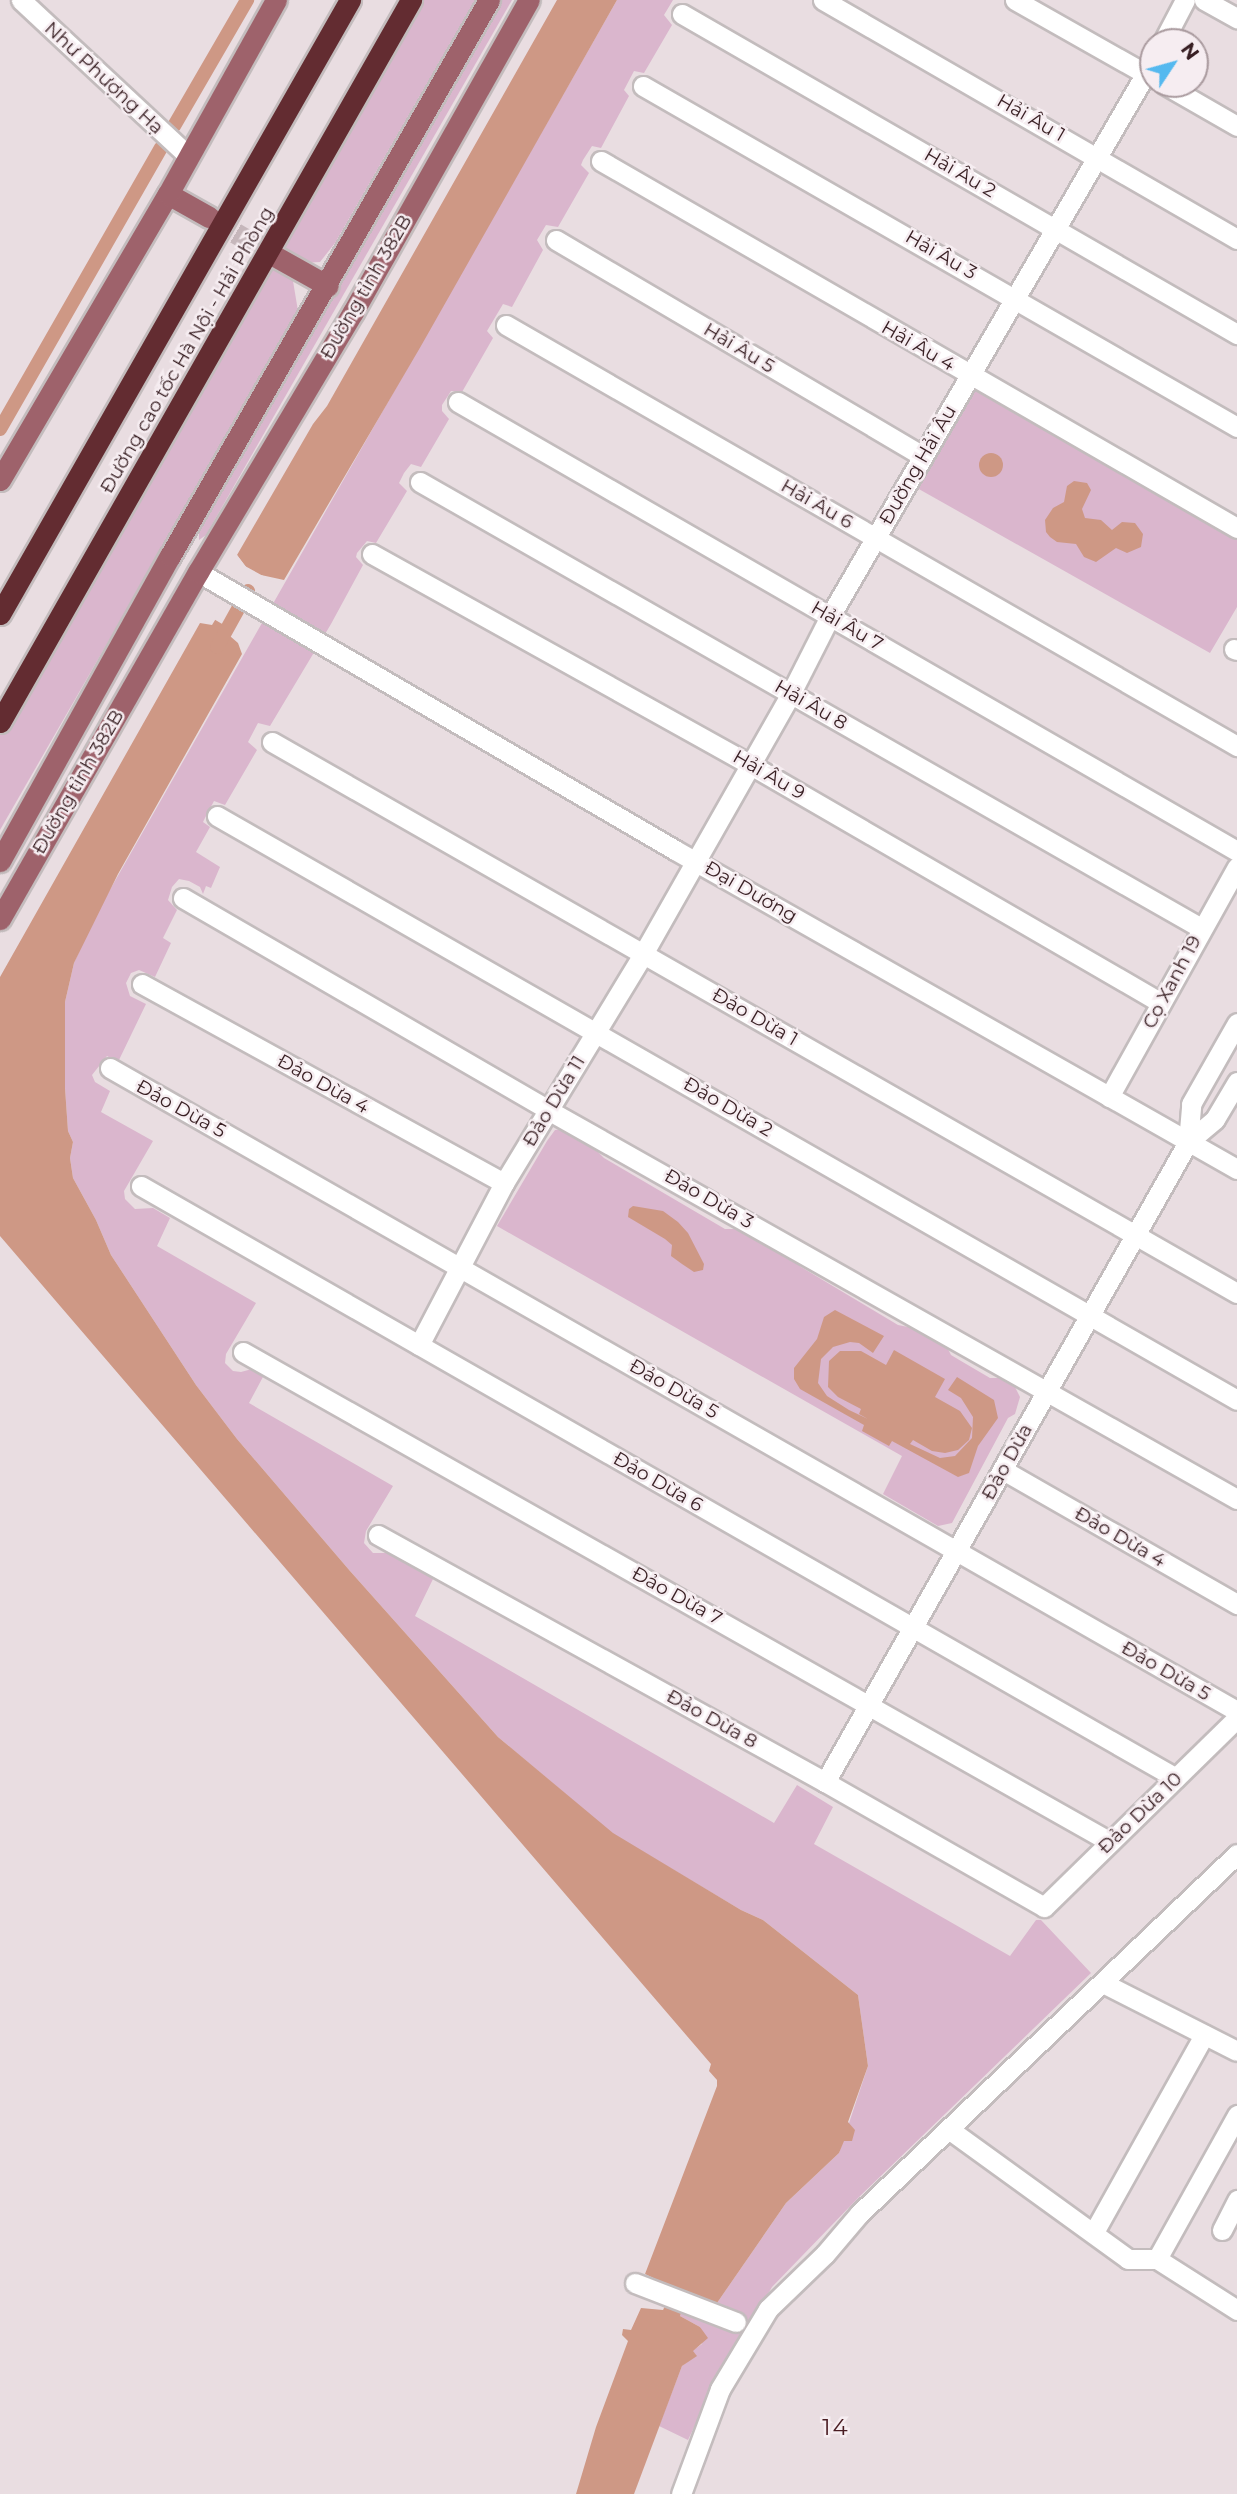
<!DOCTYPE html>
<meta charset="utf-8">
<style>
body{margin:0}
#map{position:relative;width:1237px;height:2494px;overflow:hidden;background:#e9dde1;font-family:Montserrat,sans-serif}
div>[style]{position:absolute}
.green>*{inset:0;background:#dab6cd}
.water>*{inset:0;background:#ce9885}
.round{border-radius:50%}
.pier>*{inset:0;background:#e9dde1}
.canal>*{height:14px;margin:-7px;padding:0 7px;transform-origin:7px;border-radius:7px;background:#ce9885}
.major-tunnel>*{height:21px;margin-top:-10.5px;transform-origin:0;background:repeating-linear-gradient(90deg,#c6b7bb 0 21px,transparent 0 31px)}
.roads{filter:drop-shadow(2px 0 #c3bcbd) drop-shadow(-2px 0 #c3bcbd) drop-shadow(0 2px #c3bcbd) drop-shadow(0 -2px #c3bcbd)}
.minor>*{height:19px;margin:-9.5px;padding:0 9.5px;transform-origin:9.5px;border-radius:9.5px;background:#fff}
.major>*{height:21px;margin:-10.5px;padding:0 10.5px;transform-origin:10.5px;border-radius:10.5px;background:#9e626b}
.highway>*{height:21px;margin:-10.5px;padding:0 10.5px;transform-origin:10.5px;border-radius:10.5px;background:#632c31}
span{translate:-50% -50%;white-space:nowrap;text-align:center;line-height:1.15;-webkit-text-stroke:5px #f6edf1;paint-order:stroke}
.street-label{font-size:19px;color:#381f23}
.quarter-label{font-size:23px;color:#491c22;letter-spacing:2px}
.north{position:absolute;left:1139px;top:28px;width:70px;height:70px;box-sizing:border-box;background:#f6edf1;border:2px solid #aa9b9f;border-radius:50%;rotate:54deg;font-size:19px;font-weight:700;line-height:28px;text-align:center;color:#381f23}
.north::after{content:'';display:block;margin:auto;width:24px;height:32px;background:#55b9ef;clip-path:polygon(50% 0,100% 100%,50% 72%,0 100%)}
</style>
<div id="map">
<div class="green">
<div style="clip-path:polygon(421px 0,475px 0,335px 243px,320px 262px,301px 263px,274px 250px)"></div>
<div style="clip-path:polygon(502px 0,512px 0,206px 535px,199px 540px,199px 531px)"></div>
<div style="clip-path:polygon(617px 0,673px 0,664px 15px,672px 25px,644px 73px,634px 71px,624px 90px,629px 96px,601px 148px,592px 146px,583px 160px,581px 165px,589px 173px,558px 227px,546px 225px,537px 240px,543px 250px,512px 307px,503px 304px,487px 331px,493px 338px,462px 392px,451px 391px,442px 405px,442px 411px,449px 419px,421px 467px,411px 464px,404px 473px,399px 483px,407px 491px,376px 543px,367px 541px,357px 553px,356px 557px,363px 565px,331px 624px,270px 726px,258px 723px,248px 742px,257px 750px,225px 805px,214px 801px,205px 818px,203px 822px,210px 827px,196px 852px,220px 867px,211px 888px,206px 886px,203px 894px,200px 887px,189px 881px,179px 879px,172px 887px,168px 900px,177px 910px,163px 938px,171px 943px,155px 977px,139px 970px,131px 973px,126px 983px,130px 996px,146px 1004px,118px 1062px,107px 1056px,92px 1075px,95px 1082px,110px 1091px,101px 1112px,153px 1141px,124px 1191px,125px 1199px,135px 1209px,153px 1208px,170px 1218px,157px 1246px,256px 1303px,226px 1354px,225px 1363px,233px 1371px,241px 1372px,252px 1369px,264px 1375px,249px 1403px,393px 1486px,366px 1531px,364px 1543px,373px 1553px,391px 1553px,434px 1577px,415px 1616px,774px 1823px,797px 1785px,833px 1807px,814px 1844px,1010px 1956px,1036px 1920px,1041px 1920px,1091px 1973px,859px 2197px,772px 2287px,708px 2397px,688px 2440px,659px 2426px,682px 2366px,696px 2355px,692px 2351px,702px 2344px,703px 2333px,700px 2327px,680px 2316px,688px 2294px,717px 2303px,786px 2203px,839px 2153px,868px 2066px,858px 1995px,763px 1920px,741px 1910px,613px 1834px,498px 1737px,350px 1571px,237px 1439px,196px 1385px,111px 1255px,96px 1220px,73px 1178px,70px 1158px,73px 1142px,68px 1131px,65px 1088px,65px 1002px,74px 963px,95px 916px)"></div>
<div style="clip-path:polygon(269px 259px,293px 281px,298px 311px,0 830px,0 730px)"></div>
<div style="clip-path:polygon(976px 391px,989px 393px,1002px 405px,1237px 539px,1237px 607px,1210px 653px,917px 488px,970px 394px)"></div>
<div style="clip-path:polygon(564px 1129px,594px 1148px,604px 1158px,725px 1229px,737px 1229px,792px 1259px,801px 1267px,898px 1325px,913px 1328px,947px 1347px,951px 1355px,961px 1361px,990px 1378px,1002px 1378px,1015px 1387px,1020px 1397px,1015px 1414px,1008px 1418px,952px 1523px,938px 1526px,883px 1494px,902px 1456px,497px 1226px,547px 1141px,555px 1130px)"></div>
</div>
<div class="water">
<div style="clip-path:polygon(557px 0,617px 0,421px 346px,284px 580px,261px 575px,223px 630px,238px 643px,242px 654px,118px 874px,74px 963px,65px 1002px,65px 1088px,68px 1131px,73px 1142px,70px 1158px,73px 1178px,96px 1220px,111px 1255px,196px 1385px,237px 1439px,350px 1571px,498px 1737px,613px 1833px,741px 1910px,763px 1920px,858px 1995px,868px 2066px,848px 2122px,855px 2130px,852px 2141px,844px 2141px,839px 2153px,786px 2203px,717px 2303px,688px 2294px,680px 2316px,700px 2327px,708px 2338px,693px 2351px,697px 2356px,682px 2366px,634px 2494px,576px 2494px,596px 2427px,628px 2341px,622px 2335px,623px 2329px,631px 2330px,641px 2308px,663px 2310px,674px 2288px,645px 2274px,717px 2086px,717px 2080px,709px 2071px,711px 2064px,0 1236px,0 977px,200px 623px,212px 625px,247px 568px,237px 555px,313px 424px,327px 406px)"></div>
<div class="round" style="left:979px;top:453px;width:24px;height:24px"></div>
<div style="clip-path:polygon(1074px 481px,1087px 483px,1091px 490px,1082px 509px,1085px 518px,1101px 520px,1112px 530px,1122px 522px,1135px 523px,1143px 534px,1141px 547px,1127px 553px,1116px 548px,1096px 562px,1084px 557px,1076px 544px,1057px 542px,1050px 537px,1046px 532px,1045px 520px,1053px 508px,1064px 502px,1067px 486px)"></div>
<div style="clip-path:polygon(633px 1206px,663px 1211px,678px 1222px,688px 1233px,704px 1264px,703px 1270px,694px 1272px,682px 1264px,671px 1256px,672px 1245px,665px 1239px,628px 1217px,629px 1209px)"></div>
<div style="clip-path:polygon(835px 1310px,884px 1336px,873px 1353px,859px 1343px,850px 1342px,833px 1347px,821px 1359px,818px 1383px,827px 1396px,849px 1410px,868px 1419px,859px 1414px,861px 1409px,838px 1397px,828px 1387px,829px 1361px,840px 1351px,861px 1351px,886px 1365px,894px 1350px,945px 1379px,935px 1397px,960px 1411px,972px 1428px,969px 1440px,958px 1450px,945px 1453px,932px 1451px,913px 1440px,910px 1444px,940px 1458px,955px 1456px,972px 1438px,973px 1417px,961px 1398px,948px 1390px,957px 1377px,994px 1400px,998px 1418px,978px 1446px,969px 1473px,958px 1477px,892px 1441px,889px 1446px,862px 1431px,864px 1425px,800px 1389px,794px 1379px,794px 1368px,817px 1339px,824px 1317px)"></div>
</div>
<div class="pier">
<div style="clip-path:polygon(237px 555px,245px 566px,276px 583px,262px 579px,229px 628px,212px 618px,243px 568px,235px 559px)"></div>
</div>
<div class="canal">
<div style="left:174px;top:126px;width:146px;rotate:-59.9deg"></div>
<div style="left:0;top:429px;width:324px;rotate:-60.2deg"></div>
<div style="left:217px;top:647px;width:64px;rotate:-61deg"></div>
</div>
<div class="major-tunnel">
<div style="left:209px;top:217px;width:72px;rotate:30.8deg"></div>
</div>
<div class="roads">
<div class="minor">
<div style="left:21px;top:0;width:227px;rotate:43deg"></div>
<div style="left:823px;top:0;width:478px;rotate:30deg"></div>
<div style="left:1015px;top:0;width:159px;rotate:29.5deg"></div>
<div style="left:1204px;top:0;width:38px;rotate:29deg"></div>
<div style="left:682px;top:14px;width:641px;rotate:29.97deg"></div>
<div style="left:1163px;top:42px;width:47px;rotate:-62.4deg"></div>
<div style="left:1164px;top:84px;width:84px;rotate:29.9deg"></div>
<div style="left:643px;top:86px;width:685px;rotate:29.86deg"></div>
<div style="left:601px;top:161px;width:734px;rotate:29.99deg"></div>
<div style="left:556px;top:240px;width:425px;rotate:30.5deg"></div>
<div style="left:506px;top:325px;width:844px;rotate:29.94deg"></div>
<div style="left:458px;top:402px;width:899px;rotate:29.96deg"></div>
<div style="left:420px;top:482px;width:899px;rotate:29.73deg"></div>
<div style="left:372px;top:554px;width:432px;rotate:29.1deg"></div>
<div style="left:749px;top:764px;width:476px;rotate:30.1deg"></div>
<div style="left:198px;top:572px;width:552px;rotate:30.23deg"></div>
<div style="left:675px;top:850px;width:646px;rotate:29.58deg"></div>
<div style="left:1234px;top:649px;width:3px;rotate:18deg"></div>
<div style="left:272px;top:742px;width:1111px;rotate:29.73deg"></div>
<div style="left:217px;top:816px;width:1175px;rotate:29.79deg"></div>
<div style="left:183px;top:898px;width:422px;rotate:30.1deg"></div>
<div style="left:548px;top:1110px;width:791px;rotate:29.45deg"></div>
<div style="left:142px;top:984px;width:413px;rotate:28.8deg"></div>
<div style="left:110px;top:1068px;width:1298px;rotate:29.71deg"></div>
<div style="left:1109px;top:1097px;width:263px;rotate:-60.9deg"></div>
<div style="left:1188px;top:1142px;width:38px;rotate:-85deg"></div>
<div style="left:1191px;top:1104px;width:93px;rotate:-60.4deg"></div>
<div style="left:141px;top:1186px;width:1192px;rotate:29.77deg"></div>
<div style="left:419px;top:1345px;width:183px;rotate:-62.3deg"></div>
<div style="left:504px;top:1183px;width:268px;rotate:-58.7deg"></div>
<div style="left:643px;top:954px;width:300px;rotate:-60.4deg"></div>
<div style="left:791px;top:693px;width:86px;rotate:-63.1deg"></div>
<div style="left:830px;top:616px;width:642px;rotate:-59.8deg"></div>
<div style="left:243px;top:1352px;width:996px;rotate:29.47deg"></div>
<div style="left:1003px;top:1470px;width:270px;rotate:29.8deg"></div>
<div style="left:378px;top:1535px;width:511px;rotate:28.92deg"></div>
<div style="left:825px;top:1782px;width:252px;rotate:29.7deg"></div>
<div style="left:1044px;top:1907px;width:270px;rotate:-44.4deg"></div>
<div style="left:825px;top:1782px;width:736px;rotate:-60.44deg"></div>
<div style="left:1188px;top:1142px;width:35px;rotate:-40deg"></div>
<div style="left:1215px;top:1119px;width:43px;rotate:-59.3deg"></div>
<div style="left:1103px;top:1983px;width:150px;rotate:26.9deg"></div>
<div style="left:950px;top:2130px;width:220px;rotate:35.9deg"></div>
<div style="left:1128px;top:2259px;width:29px"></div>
<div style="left:1157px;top:2259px;width:95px;rotate:32.5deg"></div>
<div style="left:1222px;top:2230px;width:34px;rotate:-63deg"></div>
<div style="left:1094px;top:2232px;width:226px;rotate:-60.8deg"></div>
<div style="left:1157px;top:2259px;width:165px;rotate:-60.9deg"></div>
<div style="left:635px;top:2283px;width:108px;rotate:21.1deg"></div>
<div style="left:681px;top:2494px;width:112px;rotate:-69.6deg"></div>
<div style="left:720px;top:2389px;width:93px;rotate:-59deg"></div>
<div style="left:768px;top:2309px;width:79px;rotate:-44deg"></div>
<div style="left:825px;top:2254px;width:52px;rotate:-49.6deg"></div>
<div style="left:859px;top:2214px;width:522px;rotate:-43.6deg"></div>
</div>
<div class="major">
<div style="left:168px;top:194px;width:47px;rotate:29.3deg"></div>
<div style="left:271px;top:254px;width:65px;rotate:29.3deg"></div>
<div style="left:0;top:480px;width:332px;rotate:-59.6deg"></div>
<div style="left:168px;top:194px;width:222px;rotate:-60.9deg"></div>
<div style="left:0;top:861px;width:349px;rotate:-60.9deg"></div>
<div style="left:170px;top:556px;width:641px;rotate:-60.16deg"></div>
<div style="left:0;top:919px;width:400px;rotate:-60.3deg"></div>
<div style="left:198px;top:572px;width:303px;rotate:-59.2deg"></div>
<div style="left:353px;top:312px;width:358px;rotate:-60.6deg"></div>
</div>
<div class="highway">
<div style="left:0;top:614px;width:707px;rotate:-60.32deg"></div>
<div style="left:0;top:722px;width:831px;rotate:-60.35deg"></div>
</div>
</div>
<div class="street-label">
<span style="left:104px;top:78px;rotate:43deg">Như Phượng Hạ</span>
<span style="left:1031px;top:118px;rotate:30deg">Hải Âu 1</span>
<span style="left:960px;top:173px;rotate:30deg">Hải Âu 2</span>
<span style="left:941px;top:255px;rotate:30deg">Hải Âu 3</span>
<span style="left:366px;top:287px;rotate:-60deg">Đường tỉnh 382B</span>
<span style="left:918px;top:346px;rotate:30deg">Hải Âu 4</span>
<span style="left:739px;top:348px;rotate:31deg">Hải Âu 5</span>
<span style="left:187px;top:350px;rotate:-60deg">Đường cao tốc Hà Nội - Hải Phòng</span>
<span style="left:918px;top:465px;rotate:-60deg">Đường Hải Âu</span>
<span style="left:817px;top:504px;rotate:30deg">Hải Âu 6</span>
<span style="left:847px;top:626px;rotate:30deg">Hải Âu 7</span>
<span style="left:811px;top:705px;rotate:30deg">Hải Âu 8</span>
<span style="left:769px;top:775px;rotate:30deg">Hải Âu 9</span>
<span style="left:78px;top:782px;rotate:-60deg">Đường tỉnh 382B</span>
<span style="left:751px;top:892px;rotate:30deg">Đại Dương</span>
<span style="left:1172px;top:982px;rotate:-62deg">Cọ Xanh 19</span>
<span style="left:755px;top:1017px;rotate:30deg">Đảo Dừa 1</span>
<span style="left:323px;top:1084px;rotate:29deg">Đảo Dừa 4</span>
<span style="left:554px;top:1101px;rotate:-59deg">Đảo Dừa 11</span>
<span style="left:728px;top:1107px;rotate:30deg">Đảo Dừa 2</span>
<span style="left:181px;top:1109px;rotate:29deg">Đảo Dừa 5</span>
<span style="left:709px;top:1199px;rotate:30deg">Đảo Dừa 3</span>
<span style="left:674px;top:1389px;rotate:30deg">Đảo Dừa 5</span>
<span style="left:1007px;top:1462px;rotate:-61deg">Đảo Dừa</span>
<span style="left:658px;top:1482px;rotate:30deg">Đảo Dừa 6</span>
<span style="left:1120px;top:1537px;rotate:30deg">Đảo Dừa 4</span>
<span style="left:677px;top:1596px;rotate:29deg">Đảo Dừa 7</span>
<span style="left:1166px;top:1671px;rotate:30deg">Đảo Dừa 5</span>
<span style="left:712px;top:1719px;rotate:29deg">Đảo Dừa 8</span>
<span style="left:1140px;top:1813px;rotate:-44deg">Đảo Dừa 10</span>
</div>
<div class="quarter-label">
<span style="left:836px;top:2427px">14</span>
</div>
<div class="north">N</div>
</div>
